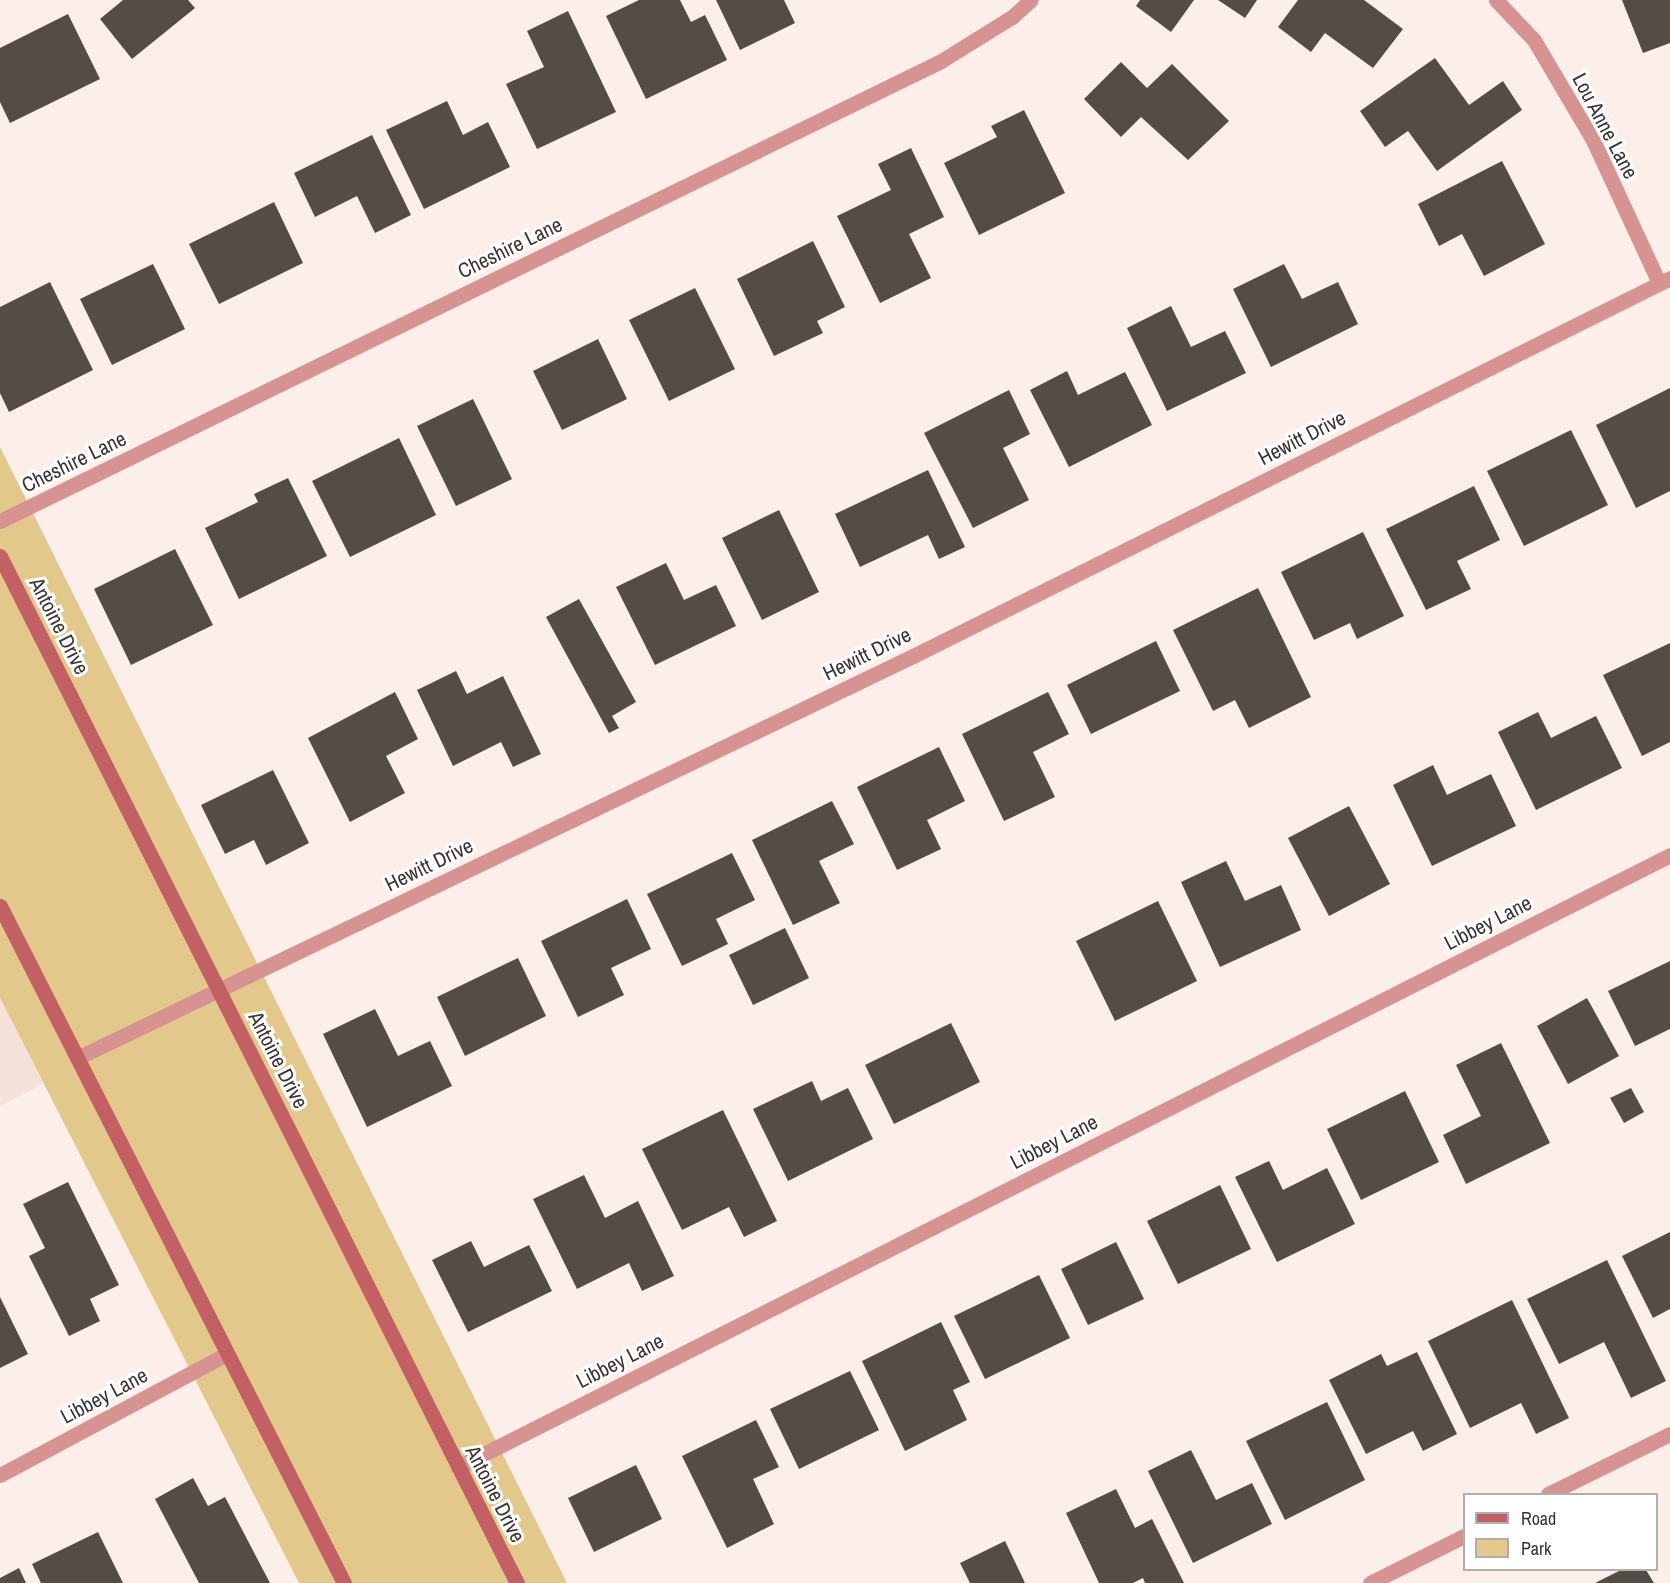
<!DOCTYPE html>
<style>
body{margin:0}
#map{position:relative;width:1670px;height:1583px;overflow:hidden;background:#fcefea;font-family:"Archivo Narrow",sans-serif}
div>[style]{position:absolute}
.built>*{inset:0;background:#f6e1d9}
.green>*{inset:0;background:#e3c88b}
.building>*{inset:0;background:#544c45}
.street>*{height:15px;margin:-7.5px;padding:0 7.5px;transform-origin:7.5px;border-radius:7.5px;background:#d79292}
.secondary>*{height:15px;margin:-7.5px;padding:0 7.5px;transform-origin:7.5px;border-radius:7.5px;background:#c36064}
span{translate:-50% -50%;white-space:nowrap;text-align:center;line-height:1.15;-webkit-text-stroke:6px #fff;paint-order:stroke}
.street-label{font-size:21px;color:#3a3534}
.legend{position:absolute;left:1463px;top:1493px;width:195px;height:78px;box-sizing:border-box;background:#fff;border:2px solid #b0aeae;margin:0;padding:8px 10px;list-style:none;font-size:18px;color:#3a3534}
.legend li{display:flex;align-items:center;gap:12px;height:30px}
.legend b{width:30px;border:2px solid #b0aeae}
</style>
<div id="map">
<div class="built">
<div style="clip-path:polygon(0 998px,43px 1084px,0 1106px)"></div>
</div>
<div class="green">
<div style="clip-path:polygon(0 447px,260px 969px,567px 1583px,299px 1583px,0 998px)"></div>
</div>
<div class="building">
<div style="clip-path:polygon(123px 0,188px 0,195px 8px,132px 59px,100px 19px)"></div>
<div style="clip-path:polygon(639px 0,680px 0,691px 22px,705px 15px,727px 60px,646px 99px,606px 16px)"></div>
<div style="clip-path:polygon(716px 0,784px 0,795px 23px,740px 50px)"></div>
<div style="clip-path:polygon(1140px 0,1194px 0,1171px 32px,1136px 6px)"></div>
<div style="clip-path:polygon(1218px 0,1257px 0,1245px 18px)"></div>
<div style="clip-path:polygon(1298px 0,1364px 0,1403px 29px,1373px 68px,1325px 33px,1311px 52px,1278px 27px)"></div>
<div style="clip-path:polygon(1622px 0,1670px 0,1670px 43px,1643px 53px)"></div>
<div style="clip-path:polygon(568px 11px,616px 112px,537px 149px,506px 84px,544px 67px,527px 31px)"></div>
<div style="clip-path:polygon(68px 14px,100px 79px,10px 123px,0 102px,0 48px)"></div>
<div style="clip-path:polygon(1435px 58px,1469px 105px,1503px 81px,1522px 110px,1437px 171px,1408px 131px,1385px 147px,1360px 111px)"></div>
<div style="clip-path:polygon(1121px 62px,1147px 88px,1172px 64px,1229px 121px,1188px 160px,1141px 117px,1121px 137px,1084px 99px)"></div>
<div style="clip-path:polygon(447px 101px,463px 135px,488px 122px,510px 167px,424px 209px,386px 130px)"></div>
<div style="clip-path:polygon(1024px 110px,1065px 193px,979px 235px,944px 163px,997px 137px,991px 126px)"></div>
<div style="clip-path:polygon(372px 135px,411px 215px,375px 233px,357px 196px,315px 217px,294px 173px)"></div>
<div style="clip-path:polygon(911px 148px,944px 217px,909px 234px,931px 278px,880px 303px,837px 216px,891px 190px,878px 164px)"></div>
<div style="clip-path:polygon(1502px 161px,1545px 244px,1484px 276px,1462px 234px,1439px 246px,1418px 204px)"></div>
<div style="clip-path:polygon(274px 202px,303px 263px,219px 304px,189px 244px)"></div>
<div style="clip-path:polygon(813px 241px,845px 307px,817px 321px,823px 333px,774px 356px,737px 279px)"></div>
<div style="clip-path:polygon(153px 264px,185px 329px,112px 365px,80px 299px)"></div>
<div style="clip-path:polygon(1284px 264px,1302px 299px,1338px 282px,1358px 324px,1271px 367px,1233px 289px)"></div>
<div style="clip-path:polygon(50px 282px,93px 370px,9px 412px,0 393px,0 307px)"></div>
<div style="clip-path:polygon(695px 288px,735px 369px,669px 401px,629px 320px)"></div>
<div style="clip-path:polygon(1171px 306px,1191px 347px,1225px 331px,1246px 373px,1167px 411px,1127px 328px)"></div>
<div style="clip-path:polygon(598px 339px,627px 399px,562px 430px,533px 371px)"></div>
<div style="clip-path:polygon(1067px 371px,1078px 395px,1125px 372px,1152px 425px,1069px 467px,1030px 390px)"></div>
<div style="clip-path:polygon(1670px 388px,1670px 491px,1636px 508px,1596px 425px)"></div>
<div style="clip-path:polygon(1009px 390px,1030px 434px,1003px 448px,1029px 500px,973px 528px,924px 433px)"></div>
<div style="clip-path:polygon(473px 399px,512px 479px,456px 506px,417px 426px)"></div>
<div style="clip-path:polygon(1571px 430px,1608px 505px,1524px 546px,1487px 471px)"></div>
<div style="clip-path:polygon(399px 438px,436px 515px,350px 557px,312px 481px)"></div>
<div style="clip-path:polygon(928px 470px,965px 547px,939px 559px,928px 535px,860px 567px,835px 514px)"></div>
<div style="clip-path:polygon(288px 478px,327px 556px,239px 599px,205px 528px,258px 502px,254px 494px)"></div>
<div style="clip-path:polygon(1474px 486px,1500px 540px,1457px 561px,1471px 589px,1426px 610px,1386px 529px)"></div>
<div style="clip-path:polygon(779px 510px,819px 592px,762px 620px,722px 538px)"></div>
<div style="clip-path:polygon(1363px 532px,1404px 616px,1357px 639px,1350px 623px,1314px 640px,1281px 572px)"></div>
<div style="clip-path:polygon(175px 549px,213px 625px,131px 665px,94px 589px)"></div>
<div style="clip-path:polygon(666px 563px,684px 600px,716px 585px,736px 626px,655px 665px,616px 587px)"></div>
<div style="clip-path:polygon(1258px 588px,1311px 697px,1249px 728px,1235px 700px,1213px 711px,1173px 630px)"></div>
<div style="clip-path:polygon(579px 599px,636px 702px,612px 716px,619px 728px,609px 733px,546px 617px)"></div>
<div style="clip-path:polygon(1156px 641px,1180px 691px,1091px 734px,1067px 685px)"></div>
<div style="clip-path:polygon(1670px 643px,1670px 742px,1642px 756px,1603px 675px)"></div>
<div style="clip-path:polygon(456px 671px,467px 694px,503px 676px,541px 754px,513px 767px,501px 742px,453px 766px,417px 690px)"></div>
<div style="clip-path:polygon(395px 692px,418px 739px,386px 756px,405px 793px,350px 822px,308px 738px)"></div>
<div style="clip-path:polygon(1048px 692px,1069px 734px,1033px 752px,1055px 797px,1004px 821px,962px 734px)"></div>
<div style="clip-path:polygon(1538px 712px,1551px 738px,1596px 716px,1622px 768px,1536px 810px,1498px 732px)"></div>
<div style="clip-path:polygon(939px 747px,965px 801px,927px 820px,941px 849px,897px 870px,857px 787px)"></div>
<div style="clip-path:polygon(1433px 765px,1447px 795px,1491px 774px,1516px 826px,1432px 866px,1393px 785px)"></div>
<div style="clip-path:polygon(273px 770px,309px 843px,266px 865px,254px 840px,225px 854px,201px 805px)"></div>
<div style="clip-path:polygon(832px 801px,854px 844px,819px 861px,840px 903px,793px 925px,752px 840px)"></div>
<div style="clip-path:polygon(1349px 806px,1390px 884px,1329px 916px,1288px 838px)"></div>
<div style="clip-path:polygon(732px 853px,755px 900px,716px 919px,728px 944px,682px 966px,647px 894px)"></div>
<div style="clip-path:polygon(1226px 861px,1245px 901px,1281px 885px,1301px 930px,1220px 967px,1181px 882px)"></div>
<div style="clip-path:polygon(627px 899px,651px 949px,611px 968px,624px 995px,578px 1017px,541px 941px)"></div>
<div style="clip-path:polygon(1158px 901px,1197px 981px,1115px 1021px,1076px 941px)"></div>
<div style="clip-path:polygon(785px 928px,809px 978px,753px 1005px,729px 955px)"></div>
<div style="clip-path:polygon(518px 958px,546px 1016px,465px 1056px,437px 997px)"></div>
<div style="clip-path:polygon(1670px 961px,1670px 1029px,1635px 1046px,1608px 991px)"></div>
<div style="clip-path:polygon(1587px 998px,1619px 1056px,1568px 1084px,1537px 1026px)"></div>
<div style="clip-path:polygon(375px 1009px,398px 1056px,430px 1041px,452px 1086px,367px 1127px,323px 1034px)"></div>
<div style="clip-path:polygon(951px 1023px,980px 1082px,894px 1124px,865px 1065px)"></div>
<div style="clip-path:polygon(1501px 1043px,1550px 1143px,1466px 1184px,1443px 1135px,1481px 1116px,1456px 1065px)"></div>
<div style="clip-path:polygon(812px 1081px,821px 1101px,848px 1088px,873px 1139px,788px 1181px,753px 1109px)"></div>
<div style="clip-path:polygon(1631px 1088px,1644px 1112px,1624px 1123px,1610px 1098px)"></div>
<div style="clip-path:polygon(1405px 1091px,1439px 1162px,1361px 1200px,1327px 1129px)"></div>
<div style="clip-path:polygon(723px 1110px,777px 1221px,744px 1237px,729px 1207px,682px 1230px,642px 1149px)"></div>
<div style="clip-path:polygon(1269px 1161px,1283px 1190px,1327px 1168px,1355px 1224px,1277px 1262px,1235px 1177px)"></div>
<div style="clip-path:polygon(584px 1175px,605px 1218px,638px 1201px,674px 1276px,642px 1291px,629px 1263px,577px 1289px,533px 1199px)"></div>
<div style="clip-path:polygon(68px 1182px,119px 1285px,90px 1299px,100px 1321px,69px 1336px,29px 1256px,45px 1248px,23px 1204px)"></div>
<div style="clip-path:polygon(1220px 1185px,1251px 1249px,1178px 1284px,1147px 1221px)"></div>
<div style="clip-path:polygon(1670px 1232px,1670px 1309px,1653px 1318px,1622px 1256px)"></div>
<div style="clip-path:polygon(471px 1241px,484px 1267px,529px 1245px,552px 1291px,468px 1332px,432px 1260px)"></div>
<div style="clip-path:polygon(1116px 1242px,1144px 1299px,1088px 1325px,1061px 1269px)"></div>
<div style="clip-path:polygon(1607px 1260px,1666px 1381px,1631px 1398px,1604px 1342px,1559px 1364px,1527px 1299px)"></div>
<div style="clip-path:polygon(1039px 1275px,1070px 1338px,985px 1379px,954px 1316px)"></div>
<div style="clip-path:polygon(0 1297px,28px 1354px,0 1368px)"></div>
<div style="clip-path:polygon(1512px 1300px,1569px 1418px,1536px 1434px,1521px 1403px,1470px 1428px,1428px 1341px)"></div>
<div style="clip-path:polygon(941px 1322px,970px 1382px,953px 1390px,967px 1420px,905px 1451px,862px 1361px)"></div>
<div style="clip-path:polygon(1417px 1352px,1457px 1434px,1423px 1451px,1413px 1431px,1366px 1454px,1329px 1380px,1381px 1354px,1387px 1366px)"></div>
<div style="clip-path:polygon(850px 1371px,879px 1430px,799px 1469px,770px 1409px)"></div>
<div style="clip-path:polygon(1327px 1402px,1365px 1480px,1285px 1520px,1246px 1441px)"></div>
<div style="clip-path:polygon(756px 1420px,779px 1467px,753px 1479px,774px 1524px,727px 1548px,682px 1456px)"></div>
<div style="clip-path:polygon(1191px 1450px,1216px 1500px,1252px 1483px,1272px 1524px,1193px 1563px,1148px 1471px)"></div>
<div style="clip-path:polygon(636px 1465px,662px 1519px,594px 1552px,568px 1498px)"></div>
<div style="clip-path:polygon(193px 1478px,208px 1506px,225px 1497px,270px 1583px,199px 1583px,155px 1499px)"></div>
<div style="clip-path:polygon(1116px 1489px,1135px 1528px,1152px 1519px,1184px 1583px,1145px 1583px,1143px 1578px,1133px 1583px,1099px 1583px,1066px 1513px)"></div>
<div style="clip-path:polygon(98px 1532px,123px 1583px,41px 1583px,32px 1564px)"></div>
<div style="clip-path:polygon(1005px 1541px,1025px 1583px,970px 1583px,960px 1563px)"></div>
<div style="clip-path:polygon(19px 1568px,26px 1583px,0 1583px,0 1578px)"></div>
<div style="clip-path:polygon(1621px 1570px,1646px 1570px,1654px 1583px,1595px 1583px)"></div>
</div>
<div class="street">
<div style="left:1496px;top:0;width:55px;rotate:46.5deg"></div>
<div style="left:1534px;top:40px;width:116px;rotate:59.5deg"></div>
<div style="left:1593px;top:140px;width:157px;rotate:65.2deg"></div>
<div style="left:0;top:521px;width:1047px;rotate:-26.05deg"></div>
<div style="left:941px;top:61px;width:84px;rotate:-31.8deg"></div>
<div style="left:1012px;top:17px;width:25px;rotate:-42deg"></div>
<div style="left:77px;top:1058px;width:928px;rotate:-25.68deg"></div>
<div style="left:913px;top:656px;width:846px;rotate:-26.53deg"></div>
<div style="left:458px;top:1467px;width:1358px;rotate:-26.79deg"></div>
<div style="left:0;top:1475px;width:257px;rotate:-28.1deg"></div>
<div style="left:1548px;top:1494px;width:136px;rotate:-26.2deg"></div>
<div style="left:1370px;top:1583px;width:105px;rotate:-26.6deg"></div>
</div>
<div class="secondary">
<div style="left:0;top:556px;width:1150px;rotate:63.28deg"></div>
<div style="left:0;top:906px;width:759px;rotate:63.06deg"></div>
</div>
<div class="street-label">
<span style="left:1605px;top:126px;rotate:62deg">Lou Anne Lane</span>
<span style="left:510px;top:248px;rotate:-26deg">Cheshire Lane</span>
<span style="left:1302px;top:438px;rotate:-27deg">Hewitt Drive</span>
<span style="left:74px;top:462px;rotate:-26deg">Cheshire Lane</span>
<span style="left:59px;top:626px;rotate:63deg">Antoine Drive</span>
<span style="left:867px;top:654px;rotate:-26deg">Hewitt Drive</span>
<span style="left:429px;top:865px;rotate:-26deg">Hewitt Drive</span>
<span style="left:1488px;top:923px;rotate:-27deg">Libbey Lane</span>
<span style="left:278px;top:1060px;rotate:63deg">Antoine Drive</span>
<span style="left:1054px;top:1142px;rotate:-27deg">Libbey Lane</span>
<span style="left:620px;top:1361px;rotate:-27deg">Libbey Lane</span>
<span style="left:104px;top:1396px;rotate:-28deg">Libbey Lane</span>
<span style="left:495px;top:1494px;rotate:63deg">Antoine Drive</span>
</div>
<ul class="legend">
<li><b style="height:8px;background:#c36064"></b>Road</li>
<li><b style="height:16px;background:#e3c88b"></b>Park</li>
</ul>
</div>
